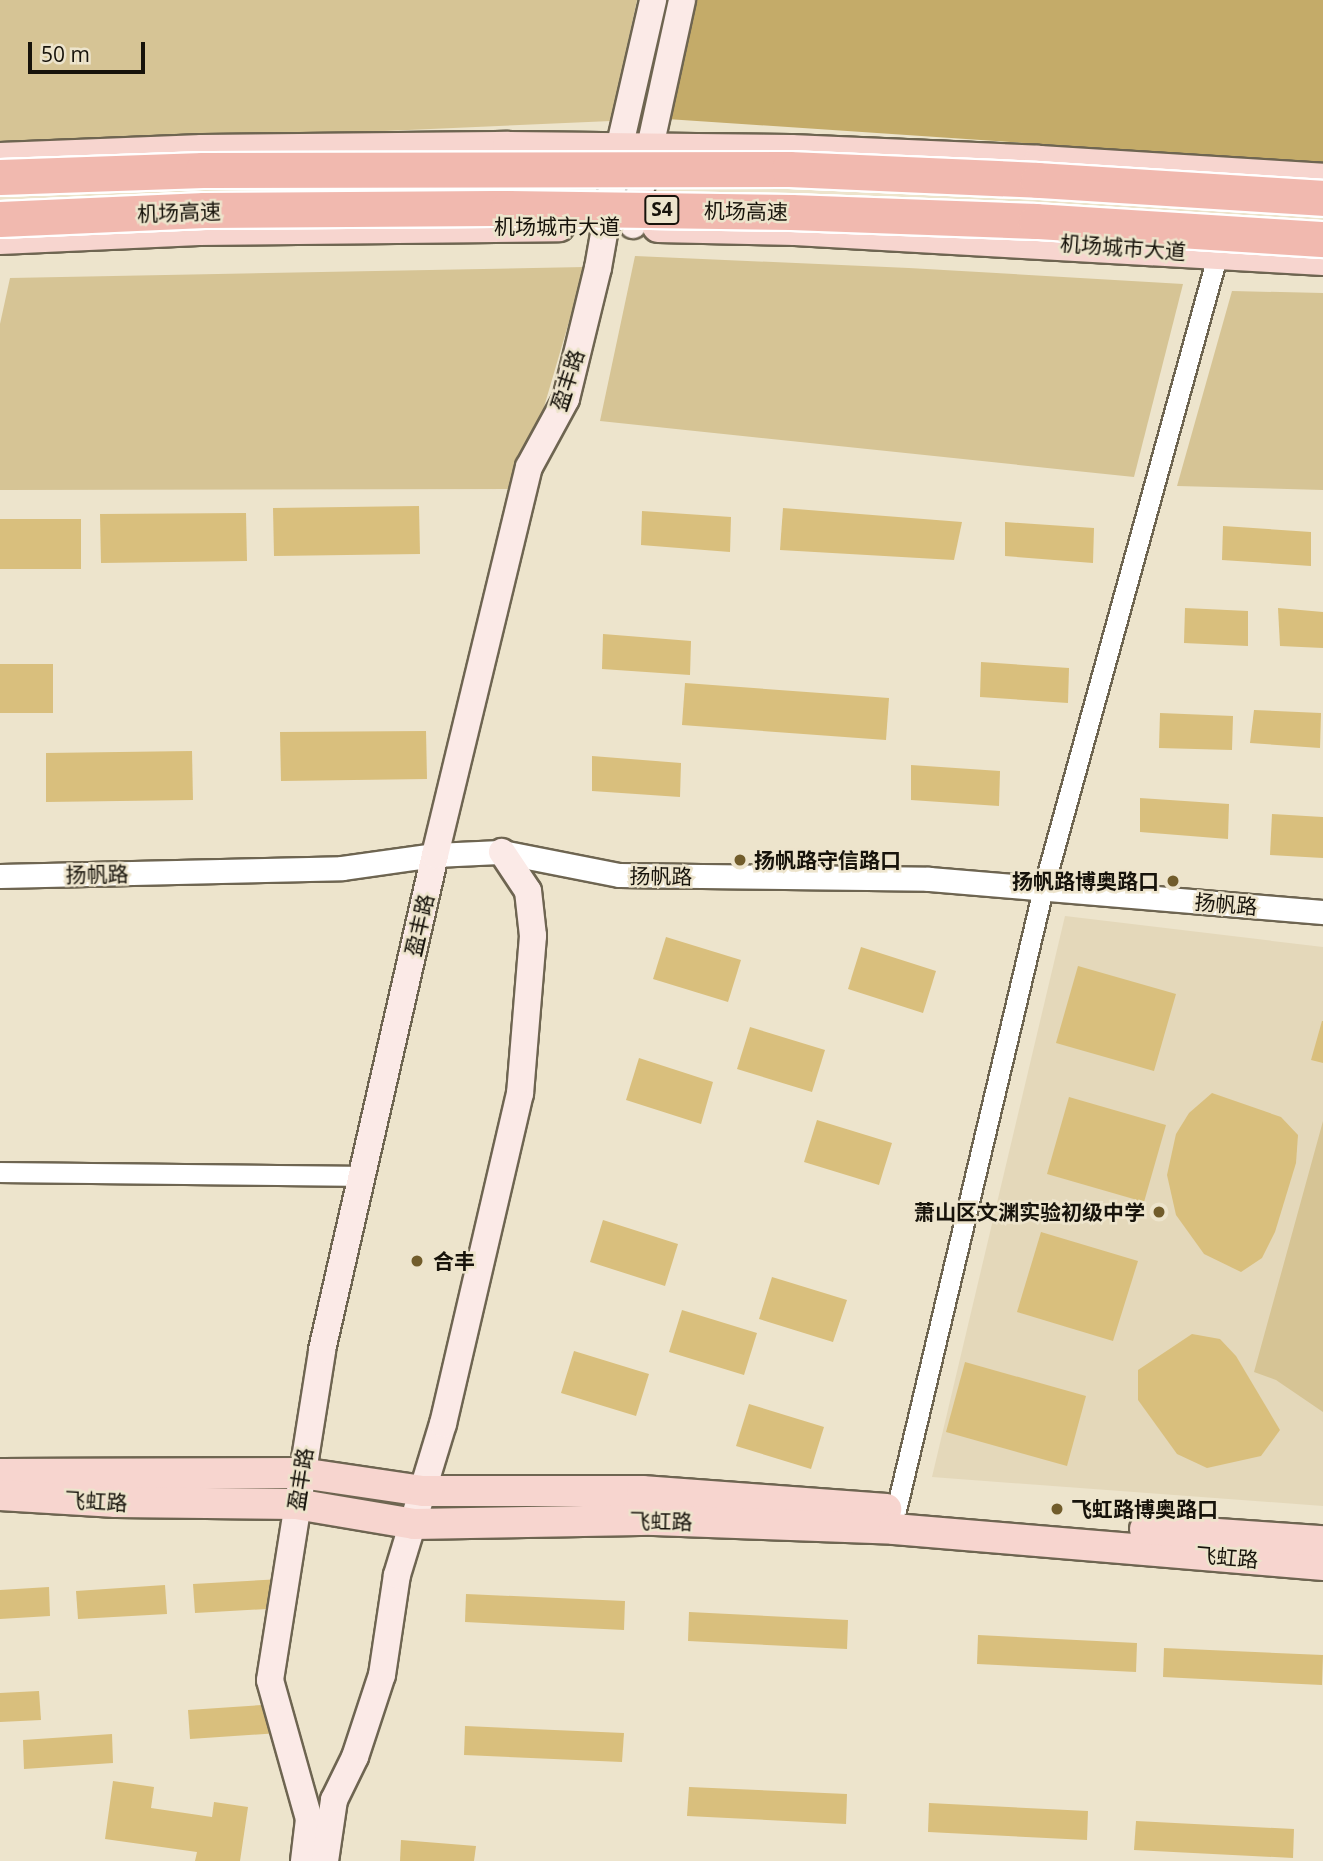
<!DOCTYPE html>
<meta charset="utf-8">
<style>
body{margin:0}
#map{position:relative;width:1323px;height:1861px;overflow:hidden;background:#ede4cc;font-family:"Open Sans","Noto Sans SC",sans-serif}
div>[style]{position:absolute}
.built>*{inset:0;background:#e4d8ba}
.green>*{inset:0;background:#d6c495}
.forest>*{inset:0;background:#c4ab69}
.building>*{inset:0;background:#d9bf7d}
.roads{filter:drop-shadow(2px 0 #6e6551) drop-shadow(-2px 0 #6e6551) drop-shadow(0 2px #6e6551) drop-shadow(0 -2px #6e6551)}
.minor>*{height:19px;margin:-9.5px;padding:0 9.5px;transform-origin:9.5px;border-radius:9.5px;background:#fff}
.tertiary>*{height:23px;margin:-11.5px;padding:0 11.5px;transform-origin:11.5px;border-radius:11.5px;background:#fff}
.secondary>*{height:26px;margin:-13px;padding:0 13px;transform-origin:13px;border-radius:13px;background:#fbeae7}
.primary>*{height:30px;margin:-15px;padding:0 15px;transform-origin:15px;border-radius:15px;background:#f7d5cf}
.bridges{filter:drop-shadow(2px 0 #fff) drop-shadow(-2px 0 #fff) drop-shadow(0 2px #fff) drop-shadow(0 -2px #fff)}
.motorway-bridge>*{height:35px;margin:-17.5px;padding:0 17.5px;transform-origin:17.5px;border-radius:17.5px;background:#f1b9af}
.dots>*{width:19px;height:19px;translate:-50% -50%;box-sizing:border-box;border:4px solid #ede4cc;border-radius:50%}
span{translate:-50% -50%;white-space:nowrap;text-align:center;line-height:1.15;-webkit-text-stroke:5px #ede4cc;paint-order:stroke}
.shield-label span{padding:2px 5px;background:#ede4cc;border:2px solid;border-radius:5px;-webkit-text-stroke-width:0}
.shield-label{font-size:19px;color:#17130b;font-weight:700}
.street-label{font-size:21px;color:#17130b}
.poi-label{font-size:21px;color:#17130b;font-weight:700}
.left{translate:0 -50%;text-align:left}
.right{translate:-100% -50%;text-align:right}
.scale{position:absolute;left:28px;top:42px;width:117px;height:32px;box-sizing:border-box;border:4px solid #17130b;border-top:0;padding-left:9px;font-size:21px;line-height:24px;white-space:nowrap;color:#17130b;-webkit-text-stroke:5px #ede4cc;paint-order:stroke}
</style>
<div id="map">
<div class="built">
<div style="clip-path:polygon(1065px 916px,1323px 947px,1323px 1506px,932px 1477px)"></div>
</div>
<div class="green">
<div style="clip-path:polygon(0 0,637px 0,611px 121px,0 148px)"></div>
<div style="clip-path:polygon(635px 256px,909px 268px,1183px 284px,1134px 477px,600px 421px)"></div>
<div style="clip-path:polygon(585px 267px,520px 489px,0 490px,0 324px,10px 278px)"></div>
<div style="clip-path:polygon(1232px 291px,1323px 293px,1323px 490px,1177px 486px)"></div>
<div style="clip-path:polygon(1323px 1121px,1323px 1412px,1276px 1380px,1254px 1372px)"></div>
</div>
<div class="forest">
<div style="clip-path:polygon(694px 0,1323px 0,1323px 163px,667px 119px)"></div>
</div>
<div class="building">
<div style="clip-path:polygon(419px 506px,420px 554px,274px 556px,273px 508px)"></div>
<div style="clip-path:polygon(783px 508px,962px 522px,954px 560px,780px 550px)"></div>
<div style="clip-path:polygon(642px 511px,731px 517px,730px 552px,641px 545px)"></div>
<div style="clip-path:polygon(246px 513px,247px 561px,101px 563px,100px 514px)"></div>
<div style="clip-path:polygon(0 519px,81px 519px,81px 569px,0 569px)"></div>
<div style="clip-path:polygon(1005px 522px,1094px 528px,1093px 563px,1005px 556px)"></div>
<div style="clip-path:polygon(1223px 526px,1311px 532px,1311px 566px,1222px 560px)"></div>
<div style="clip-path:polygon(1185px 608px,1248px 611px,1248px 646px,1184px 643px)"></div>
<div style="clip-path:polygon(1278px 608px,1323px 612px,1323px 648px,1280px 646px)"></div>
<div style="clip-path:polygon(603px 634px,691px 641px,690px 675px,602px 669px)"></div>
<div style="clip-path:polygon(981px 662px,1069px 668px,1068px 703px,980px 697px)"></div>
<div style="clip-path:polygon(0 664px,53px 664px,53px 713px,0 713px)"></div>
<div style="clip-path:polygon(685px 683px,889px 698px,886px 740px,682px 725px)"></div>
<div style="clip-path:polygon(1254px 710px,1321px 713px,1320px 748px,1250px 743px)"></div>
<div style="clip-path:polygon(1160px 713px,1233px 716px,1232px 750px,1159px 748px)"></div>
<div style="clip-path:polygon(426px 731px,427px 779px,281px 781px,280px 732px)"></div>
<div style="clip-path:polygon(192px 751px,193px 800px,46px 802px,46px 753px)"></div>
<div style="clip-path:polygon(592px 756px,681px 763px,680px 797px,592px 791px)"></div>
<div style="clip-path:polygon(911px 765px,1000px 771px,999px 806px,911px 800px)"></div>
<div style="clip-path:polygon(1140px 798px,1229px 804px,1228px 839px,1140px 832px)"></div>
<div style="clip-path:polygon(1272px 814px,1323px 817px,1323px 858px,1270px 855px)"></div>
<div style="clip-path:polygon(666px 937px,741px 960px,728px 1002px,653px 979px)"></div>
<div style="clip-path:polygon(861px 947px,936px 971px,923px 1013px,848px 989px)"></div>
<div style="clip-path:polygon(1078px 966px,1176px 994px,1154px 1071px,1056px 1043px)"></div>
<div style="clip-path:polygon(1322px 1021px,1323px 1021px,1323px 1063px,1311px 1060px)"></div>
<div style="clip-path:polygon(750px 1027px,825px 1050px,812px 1092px,737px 1069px)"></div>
<div style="clip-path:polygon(639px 1058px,713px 1082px,701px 1124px,626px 1100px)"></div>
<div style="clip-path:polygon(1212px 1093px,1281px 1117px,1298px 1135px,1296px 1163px,1275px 1232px,1262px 1258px,1241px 1272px,1204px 1254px,1176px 1215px,1167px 1175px,1176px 1134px,1189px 1113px)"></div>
<div style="clip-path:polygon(1069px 1097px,1166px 1125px,1144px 1202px,1047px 1174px)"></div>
<div style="clip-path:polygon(817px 1120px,892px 1143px,879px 1185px,804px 1162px)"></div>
<div style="clip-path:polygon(603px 1220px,678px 1244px,665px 1286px,590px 1262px)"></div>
<div style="clip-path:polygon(1041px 1232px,1138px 1261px,1113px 1341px,1017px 1312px)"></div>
<div style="clip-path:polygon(772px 1277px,847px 1300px,833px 1342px,759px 1319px)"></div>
<div style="clip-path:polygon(682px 1310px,757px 1333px,744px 1375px,669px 1352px)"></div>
<div style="clip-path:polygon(1192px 1334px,1220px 1339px,1236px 1356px,1280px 1430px,1261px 1456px,1207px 1468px,1177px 1454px,1138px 1400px,1138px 1370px)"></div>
<div style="clip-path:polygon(574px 1351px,649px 1374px,636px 1416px,561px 1393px)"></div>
<div style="clip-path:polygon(965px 1362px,1086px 1396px,1067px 1466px,946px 1432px)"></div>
<div style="clip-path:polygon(749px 1404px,824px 1427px,811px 1469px,736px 1446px)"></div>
<div style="clip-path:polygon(282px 1579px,284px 1608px,195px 1613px,193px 1584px)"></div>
<div style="clip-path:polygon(165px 1585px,167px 1614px,78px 1619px,76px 1591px)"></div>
<div style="clip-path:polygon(49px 1587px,50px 1616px,0 1619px,0 1590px)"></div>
<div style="clip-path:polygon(466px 1594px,625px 1601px,624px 1630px,465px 1622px)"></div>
<div style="clip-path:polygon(689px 1612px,848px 1620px,847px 1649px,688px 1641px)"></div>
<div style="clip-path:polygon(978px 1635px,1137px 1643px,1136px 1672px,977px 1664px)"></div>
<div style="clip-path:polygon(1164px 1648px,1323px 1655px,1322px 1685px,1163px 1677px)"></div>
<div style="clip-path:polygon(39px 1691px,41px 1720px,0 1722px,0 1693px)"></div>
<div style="clip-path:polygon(277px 1704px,279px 1733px,190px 1739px,188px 1710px)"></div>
<div style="clip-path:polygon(465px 1726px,624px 1733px,622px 1762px,464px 1755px)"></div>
<div style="clip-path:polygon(112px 1734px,113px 1763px,24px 1769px,23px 1740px)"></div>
<div style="clip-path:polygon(113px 1781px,154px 1787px,151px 1808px,212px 1817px,214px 1802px,248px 1807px,240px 1861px,195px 1861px,197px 1852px,105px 1839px)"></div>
<div style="clip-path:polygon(689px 1787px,847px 1794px,846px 1824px,687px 1816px)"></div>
<div style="clip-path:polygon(929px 1803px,1088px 1811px,1087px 1840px,928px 1832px)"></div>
<div style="clip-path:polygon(1136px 1821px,1294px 1829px,1293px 1858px,1134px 1850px)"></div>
<div style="clip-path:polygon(401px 1840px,476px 1846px,474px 1861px,400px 1861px)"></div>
</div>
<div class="roads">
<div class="minor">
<div style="left:0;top:1172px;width:361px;rotate:0.6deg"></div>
<div style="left:896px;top:1510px;width:638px;rotate:-76.68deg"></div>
<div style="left:1043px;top:889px;width:660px;rotate:-74.62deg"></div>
</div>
<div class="tertiary">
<div style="left:0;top:876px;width:342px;rotate:-1.3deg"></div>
<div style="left:342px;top:868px;width:94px;rotate:-8deg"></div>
<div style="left:435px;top:855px;width:67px;rotate:-2.6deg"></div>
<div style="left:502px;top:852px;width:119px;rotate:11.1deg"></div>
<div style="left:619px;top:875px;width:310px;rotate:0.7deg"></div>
<div style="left:929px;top:879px;width:395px;rotate:4.8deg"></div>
</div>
<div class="secondary">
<div style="left:633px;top:225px;width:230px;rotate:-77.7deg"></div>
<div style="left:304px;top:1861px;width:42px;rotate:-83.2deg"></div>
<div style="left:309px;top:1819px;width:144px;rotate:-105.7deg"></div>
<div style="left:270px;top:1680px;width:334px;rotate:-81deg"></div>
<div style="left:322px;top:1350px;width:508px;rotate:-77.14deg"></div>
<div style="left:435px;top:855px;width:399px;rotate:-76.4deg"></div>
<div style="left:529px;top:467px;width:77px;rotate:-61.4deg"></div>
<div style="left:566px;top:399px;width:135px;rotate:-76.3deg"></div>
<div style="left:598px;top:268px;width:121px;rotate:-80deg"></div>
<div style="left:619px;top:149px;width:153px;rotate:-77.1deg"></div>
<div style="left:325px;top:1861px;width:62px;rotate:-81.6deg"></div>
<div style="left:334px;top:1800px;width:48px;rotate:-64deg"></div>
<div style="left:355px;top:1757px;width:86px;rotate:-71.8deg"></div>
<div style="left:382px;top:1675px;width:101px;rotate:-81.5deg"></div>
<div style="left:397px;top:1575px;width:158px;rotate:-73.1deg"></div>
<div style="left:443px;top:1424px;width:339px;rotate:-76.9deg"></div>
<div style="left:520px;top:1094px;width:159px;rotate:-85.3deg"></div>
<div style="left:533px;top:936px;width:45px;rotate:-96.3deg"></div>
<div style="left:528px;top:891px;width:47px;rotate:-123.7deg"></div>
</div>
<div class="primary">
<div style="left:0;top:158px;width:202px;rotate:-2.3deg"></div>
<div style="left:202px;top:150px;width:306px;rotate:-0.6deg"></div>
<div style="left:508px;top:147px;width:283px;rotate:0.6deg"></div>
<div style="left:791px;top:150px;width:248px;rotate:2.5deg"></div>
<div style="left:1039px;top:161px;width:285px;rotate:3.6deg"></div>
<div style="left:658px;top:227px;width:137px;rotate:1.3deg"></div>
<div style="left:795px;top:230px;width:529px;rotate:3.25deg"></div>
<div style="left:0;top:239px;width:199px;rotate:-2.6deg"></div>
<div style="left:199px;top:230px;width:360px;rotate:-0.6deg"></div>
<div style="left:0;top:1474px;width:301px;rotate:-0.2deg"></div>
<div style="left:301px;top:1473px;width:123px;rotate:8.4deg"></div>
<div style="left:423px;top:1491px;width:219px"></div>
<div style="left:642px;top:1491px;width:245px;rotate:4.2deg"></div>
<div style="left:0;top:1495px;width:116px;rotate:3.5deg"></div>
<div style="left:116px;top:1502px;width:180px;rotate:0.6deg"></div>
<div style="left:296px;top:1504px;width:120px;rotate:9.6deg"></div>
<div style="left:414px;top:1524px;width:240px;rotate:-1deg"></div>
<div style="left:654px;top:1520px;width:240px;rotate:2.1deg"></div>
<div style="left:894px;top:1529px;width:431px;rotate:4.8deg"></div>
<div style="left:1145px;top:1529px;width:178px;rotate:3.9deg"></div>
</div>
</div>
<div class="bridges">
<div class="motorway-bridge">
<div style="left:0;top:177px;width:203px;rotate:-2deg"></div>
<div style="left:203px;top:170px;width:586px;rotate:-0.1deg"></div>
<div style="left:789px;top:169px;width:249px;rotate:2.5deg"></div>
<div style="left:1038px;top:180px;width:286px;rotate:3.6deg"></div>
<div style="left:0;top:219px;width:204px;rotate:-2.5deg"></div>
<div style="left:204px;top:210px;width:304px;rotate:-0.4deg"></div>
<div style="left:508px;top:208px;width:283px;rotate:0.8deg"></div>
<div style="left:791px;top:212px;width:245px;rotate:2.1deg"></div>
<div style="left:1036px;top:221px;width:288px;rotate:3.6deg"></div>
</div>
</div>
<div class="dots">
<div style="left:740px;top:860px;background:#715c2b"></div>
<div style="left:1173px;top:881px;background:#715c2b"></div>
<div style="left:1159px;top:1212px;background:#715c2b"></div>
<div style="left:417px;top:1261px;background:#715c2b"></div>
<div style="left:1057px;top:1509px;background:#715c2b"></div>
</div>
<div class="shield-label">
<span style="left:662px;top:210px">S4</span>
</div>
<div class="street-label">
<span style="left:746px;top:211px;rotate:1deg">机场高速</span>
<span style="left:179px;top:212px;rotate:-2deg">机场高速</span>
<span style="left:557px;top:226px">机场城市大道</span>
<span style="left:1123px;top:247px;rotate:4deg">机场城市大道</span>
<span style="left:567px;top:380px;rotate:-72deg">盈丰路</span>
<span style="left:97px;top:874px;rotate:-1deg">扬帆路</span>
<span style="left:661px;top:876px;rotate:1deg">扬帆路</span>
<span style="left:1226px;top:904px;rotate:5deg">扬帆路</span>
<span style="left:419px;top:925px;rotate:-77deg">盈丰路</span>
<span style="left:300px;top:1479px;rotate:-81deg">盈丰路</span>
<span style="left:96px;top:1501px;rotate:3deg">飞虹路</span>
<span style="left:661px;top:1521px;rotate:1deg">飞虹路</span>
<span style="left:1227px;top:1557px;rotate:5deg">飞虹路</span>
</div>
<div class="poi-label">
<span class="left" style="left:754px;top:860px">扬帆路守信路口</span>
<span class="right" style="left:1159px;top:881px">扬帆路博奥路口</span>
<span class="right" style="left:1145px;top:1212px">萧山区文渊实验初级中学</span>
<span class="left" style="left:433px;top:1261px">合丰</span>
<span class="left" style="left:1071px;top:1509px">飞虹路博奥路口</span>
</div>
<div class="scale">50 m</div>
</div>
